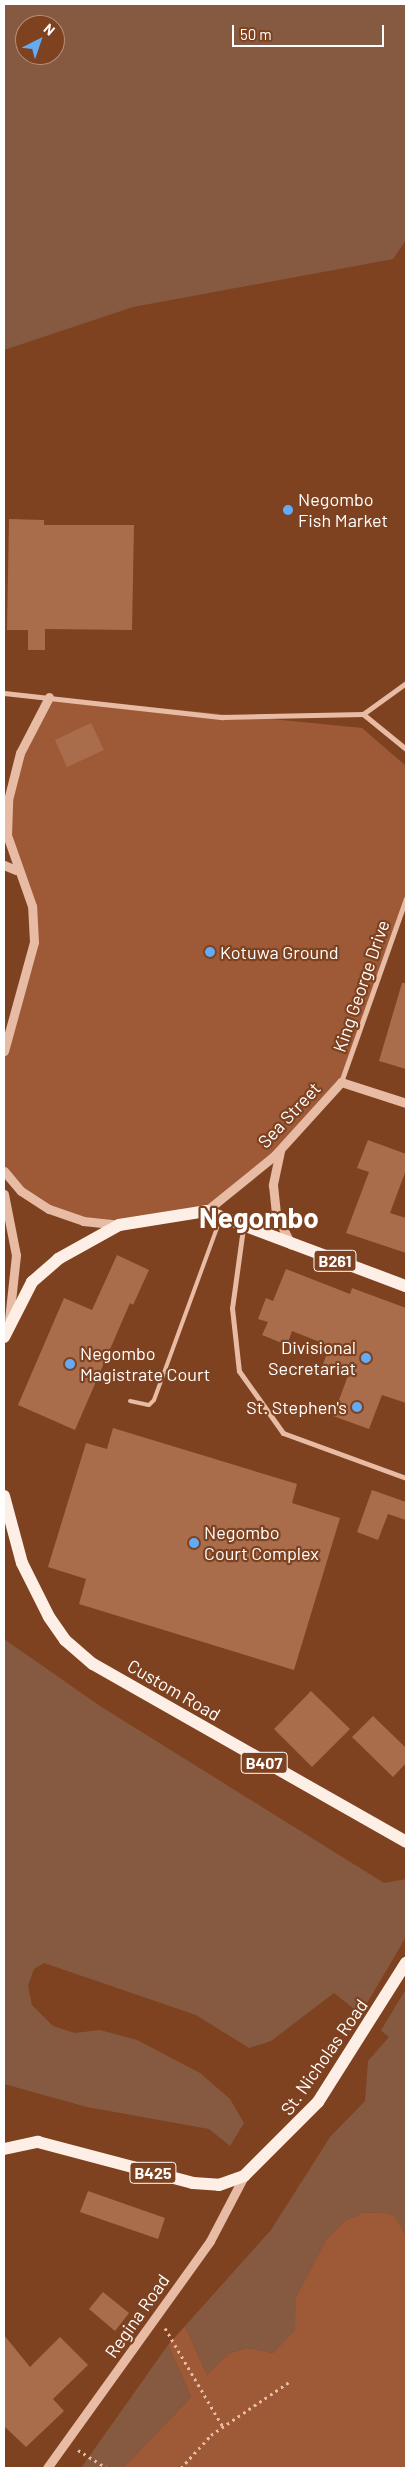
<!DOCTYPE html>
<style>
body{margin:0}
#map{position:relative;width:410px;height:2472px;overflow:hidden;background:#7e4220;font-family:Barlow,sans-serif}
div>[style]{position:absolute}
.green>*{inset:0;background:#9e5a37}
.water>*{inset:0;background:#865a40}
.pier>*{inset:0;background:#7e4220}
.building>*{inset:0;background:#aa6d4c}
.path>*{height:3px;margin-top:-1.5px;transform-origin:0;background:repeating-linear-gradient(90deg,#e7bba4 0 2.5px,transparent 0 6.5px)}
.service>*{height:4px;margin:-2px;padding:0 2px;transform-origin:2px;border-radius:2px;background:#e7bba4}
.minor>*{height:5px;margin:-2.5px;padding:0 2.5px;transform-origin:2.5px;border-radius:2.5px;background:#e7bba4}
.tertiary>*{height:9px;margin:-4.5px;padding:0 4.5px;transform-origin:4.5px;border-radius:4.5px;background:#e7bba4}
.primary>*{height:12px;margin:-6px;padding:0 6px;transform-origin:6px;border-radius:6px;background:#fdefe6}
.dots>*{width:14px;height:14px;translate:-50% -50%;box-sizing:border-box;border:2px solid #7e4220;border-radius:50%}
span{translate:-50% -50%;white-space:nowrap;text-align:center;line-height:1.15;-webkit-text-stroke:4.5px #7e4220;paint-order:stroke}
.shield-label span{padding:1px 4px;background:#7e4220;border:1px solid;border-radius:4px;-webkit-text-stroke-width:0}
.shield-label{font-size:16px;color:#fff;font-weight:700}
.poi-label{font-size:18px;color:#fff}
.left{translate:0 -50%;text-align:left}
.right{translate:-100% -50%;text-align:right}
.street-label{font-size:18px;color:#fff}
.town-label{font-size:28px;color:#fff;font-weight:700}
.frame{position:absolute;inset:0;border:5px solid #fff;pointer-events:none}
.north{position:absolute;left:15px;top:15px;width:50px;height:50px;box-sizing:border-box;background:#7e4220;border:1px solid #b28e79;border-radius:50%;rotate:41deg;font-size:14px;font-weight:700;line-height:20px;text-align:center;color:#fff}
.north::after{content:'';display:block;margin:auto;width:18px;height:22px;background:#64abf5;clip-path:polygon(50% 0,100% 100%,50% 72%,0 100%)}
.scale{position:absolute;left:232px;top:25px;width:152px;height:22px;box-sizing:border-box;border:2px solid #fff;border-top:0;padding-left:6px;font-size:15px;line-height:18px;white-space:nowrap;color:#fff;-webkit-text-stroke:4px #7e4220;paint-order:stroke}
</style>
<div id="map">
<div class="green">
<div style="clip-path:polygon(49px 697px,362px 728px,406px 766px,406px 898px,341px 1082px,303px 1128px,206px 1211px,119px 1225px,49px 1209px,4px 1171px,4px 1051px,25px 982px,34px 920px,7px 835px,13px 773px)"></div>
<div style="clip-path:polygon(382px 2212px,395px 2216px,406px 2236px,406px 2468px,123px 2468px,191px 2397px,168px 2345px,185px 2326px,207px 2375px,229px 2353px,248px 2348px,273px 2353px,294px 2331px,296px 2297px,326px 2240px,345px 2221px,362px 2213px)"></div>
</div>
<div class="water">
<div style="clip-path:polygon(evenodd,4px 4px,406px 4px,406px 240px,393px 259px,133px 307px,4px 350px,4px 4px,25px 25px,55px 25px,55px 55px,25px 55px,25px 25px)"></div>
<div style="clip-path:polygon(4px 1639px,100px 1706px,384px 1883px,406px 1879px,406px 2236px,395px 2216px,382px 2212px,362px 2213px,345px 2221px,326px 2240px,296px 2297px,295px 2331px,273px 2353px,248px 2348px,229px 2353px,207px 2375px,185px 2326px,271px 2230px,330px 2137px,365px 2101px,368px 2061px,389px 2037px,334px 1993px,271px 2041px,249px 2048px,196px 2015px,44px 1963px,34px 1969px,28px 1985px,32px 2005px,53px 2026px,75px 2033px,100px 2030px,137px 2040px,200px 2073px,230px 2099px,244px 2123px,230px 2146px,209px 2129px,87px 2107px,4px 2084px)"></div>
<div style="clip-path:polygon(168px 2345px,191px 2397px,123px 2468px,81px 2468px)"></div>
</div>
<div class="pier">
<div style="clip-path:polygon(406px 1937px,406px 1989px,380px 2032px,360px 2015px)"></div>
</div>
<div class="building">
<div style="clip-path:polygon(9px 519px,44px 520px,44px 525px,134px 525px,132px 630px,45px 629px,45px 650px,28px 650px,28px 630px,7px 630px)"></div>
<div style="clip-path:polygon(91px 723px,104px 750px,67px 767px,55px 740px)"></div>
<div style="clip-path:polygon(402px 983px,406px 983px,406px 1069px,379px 1061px)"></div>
<div style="clip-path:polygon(368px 1140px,406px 1154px,406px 1170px,390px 1213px,406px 1218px,406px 1253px,346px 1233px,369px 1172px,357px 1168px)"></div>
<div style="clip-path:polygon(117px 1255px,149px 1270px,133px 1305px,130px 1303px,75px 1430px,18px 1405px,64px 1298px,92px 1310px)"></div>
<div style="clip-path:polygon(286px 1269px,350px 1294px,352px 1288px,406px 1308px,406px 1403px,382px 1395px,369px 1429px,333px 1416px,349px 1373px,323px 1364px,330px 1346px,292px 1331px,287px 1345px,262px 1335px,268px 1322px,258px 1319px,266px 1298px,273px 1301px)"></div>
<div style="clip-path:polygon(113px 1428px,297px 1484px,292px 1503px,340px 1518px,294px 1670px,79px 1604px,86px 1579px,48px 1567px,86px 1443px,107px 1449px)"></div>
<div style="clip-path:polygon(372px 1490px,406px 1502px,406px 1520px,388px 1514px,378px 1540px,357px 1532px)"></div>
<div style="clip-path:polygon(311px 1691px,350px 1729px,312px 1767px,274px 1729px)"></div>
<div style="clip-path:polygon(373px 1716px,406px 1748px,406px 1763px,393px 1777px,352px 1737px)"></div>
<div style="clip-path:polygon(88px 2191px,165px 2218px,158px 2239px,80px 2212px)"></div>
<div style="clip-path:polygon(103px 2292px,129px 2313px,115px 2331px,89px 2309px)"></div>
<div style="clip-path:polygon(4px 2335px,30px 2367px,60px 2337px,88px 2365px,53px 2399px,64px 2411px,26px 2447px,4px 2426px)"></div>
</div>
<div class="path">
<div style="left:165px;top:2328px;width:115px;rotate:59.6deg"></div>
<div style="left:78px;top:2450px;width:34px;rotate:32deg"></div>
<div style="left:181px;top:2468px;width:45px;rotate:-47.7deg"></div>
<div style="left:211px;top:2435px;width:94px;rotate:-34.2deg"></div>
</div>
<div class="service">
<div style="left:130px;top:1401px;width:19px;rotate:12deg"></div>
<div style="left:149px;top:1405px;width:7px;rotate:-45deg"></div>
<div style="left:154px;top:1400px;width:192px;rotate:-69.9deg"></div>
</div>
<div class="minor">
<div style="left:4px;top:693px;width:220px;rotate:6.3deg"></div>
<div style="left:223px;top:717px;width:140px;rotate:-1.2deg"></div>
<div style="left:363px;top:714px;width:55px;rotate:39.1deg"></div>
<div style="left:363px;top:714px;width:53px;rotate:-35.8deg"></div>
<div style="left:341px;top:1082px;width:195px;rotate:-70.5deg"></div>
<div style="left:243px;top:1228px;width:81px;rotate:97.8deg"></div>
<div style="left:232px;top:1308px;width:63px;rotate:83.7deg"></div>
<div style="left:239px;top:1371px;width:76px;rotate:54.6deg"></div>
<div style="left:283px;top:1433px;width:131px;rotate:20.1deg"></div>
</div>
<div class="tertiary">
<div style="left:4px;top:865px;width:13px;rotate:23deg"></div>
<div style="left:4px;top:1051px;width:113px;rotate:-74.6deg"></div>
<div style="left:34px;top:942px;width:36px;rotate:-93deg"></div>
<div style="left:32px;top:906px;width:75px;rotate:-109.4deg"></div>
<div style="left:7px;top:835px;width:35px;rotate:-88deg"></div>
<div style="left:8px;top:800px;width:49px;rotate:-75.7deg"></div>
<div style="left:20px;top:753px;width:63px;rotate:-62.6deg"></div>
<div style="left:280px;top:1151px;width:35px;rotate:102deg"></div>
<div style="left:273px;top:1185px;width:29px;rotate:84deg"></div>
<div style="left:276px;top:1214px;width:34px;rotate:64deg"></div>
<div style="left:4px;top:1171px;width:26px;rotate:50deg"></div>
<div style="left:21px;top:1191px;width:33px;rotate:33deg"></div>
<div style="left:49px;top:1209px;width:36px;rotate:19deg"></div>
<div style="left:83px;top:1221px;width:36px;rotate:6deg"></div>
<div style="left:4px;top:1194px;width:62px;rotate:78.9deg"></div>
<div style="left:16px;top:1255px;width:64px;rotate:96.2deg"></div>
<div style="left:206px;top:1211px;width:87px;rotate:-39deg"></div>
<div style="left:274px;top:1156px;width:100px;rotate:-47.8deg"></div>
<div style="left:341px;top:1082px;width:68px;rotate:17.9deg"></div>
<div style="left:47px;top:2468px;width:279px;rotate:-54.3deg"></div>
<div style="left:210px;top:2241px;width:73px;rotate:-62.4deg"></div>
</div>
<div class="primary">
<div style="left:4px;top:1337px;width:62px;rotate:-63deg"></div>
<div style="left:32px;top:1282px;width:35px;rotate:-41deg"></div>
<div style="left:58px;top:1259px;width:70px;rotate:-29.1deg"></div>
<div style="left:119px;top:1225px;width:88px;rotate:-9.1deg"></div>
<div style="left:206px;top:1211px;width:214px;rotate:20.6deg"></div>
<div style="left:4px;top:1496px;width:69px;rotate:75deg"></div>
<div style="left:22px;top:1563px;width:60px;rotate:63.4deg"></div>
<div style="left:49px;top:1617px;width:28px;rotate:55deg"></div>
<div style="left:65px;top:1640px;width:37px;rotate:41deg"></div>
<div style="left:93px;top:1664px;width:360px;rotate:29.6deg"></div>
<div style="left:4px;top:2149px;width:35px;rotate:-12deg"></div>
<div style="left:38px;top:2142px;width:160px;rotate:14.8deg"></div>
<div style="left:193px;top:2183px;width:26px;rotate:4deg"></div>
<div style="left:219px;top:2185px;width:27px;rotate:-20deg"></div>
<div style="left:244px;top:2176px;width:105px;rotate:-45deg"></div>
<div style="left:318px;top:2102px;width:165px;rotate:-57.7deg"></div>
</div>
<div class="dots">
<div style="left:288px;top:510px;background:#64abf5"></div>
<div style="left:210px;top:952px;background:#64abf5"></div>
<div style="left:366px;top:1358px;background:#64abf5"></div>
<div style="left:70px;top:1364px;background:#64abf5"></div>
<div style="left:357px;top:1407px;background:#64abf5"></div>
<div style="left:194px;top:1543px;background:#64abf5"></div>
</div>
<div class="shield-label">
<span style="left:335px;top:1261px">B261</span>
<span style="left:264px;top:1763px">B407</span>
<span style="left:153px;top:2173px">B425</span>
</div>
<div class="poi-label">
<span class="left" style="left:298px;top:510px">Negombo<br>Fish Market</span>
<span class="left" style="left:220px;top:952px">Kotuwa Ground</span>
<span class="right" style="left:356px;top:1358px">Divisional<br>Secretariat</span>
<span class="left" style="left:80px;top:1364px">Negombo<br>Magistrate Court</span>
<span class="right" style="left:347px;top:1407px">St. Stephen's</span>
<span class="left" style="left:204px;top:1543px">Negombo<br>Court Complex</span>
</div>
<div class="street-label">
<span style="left:361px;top:986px;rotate:-71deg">King George Drive</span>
<span style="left:289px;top:1115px;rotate:-47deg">Sea Street</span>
<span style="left:174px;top:1690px;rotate:30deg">Custom Road</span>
<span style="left:324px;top:2057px;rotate:-55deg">St. Nicholas Road</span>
<span style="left:137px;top:2316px;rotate:-55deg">Regina Road</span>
</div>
<div class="town-label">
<span style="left:259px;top:1217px">Negombo</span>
</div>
<div class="frame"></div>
<div class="north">N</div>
<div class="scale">50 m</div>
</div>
